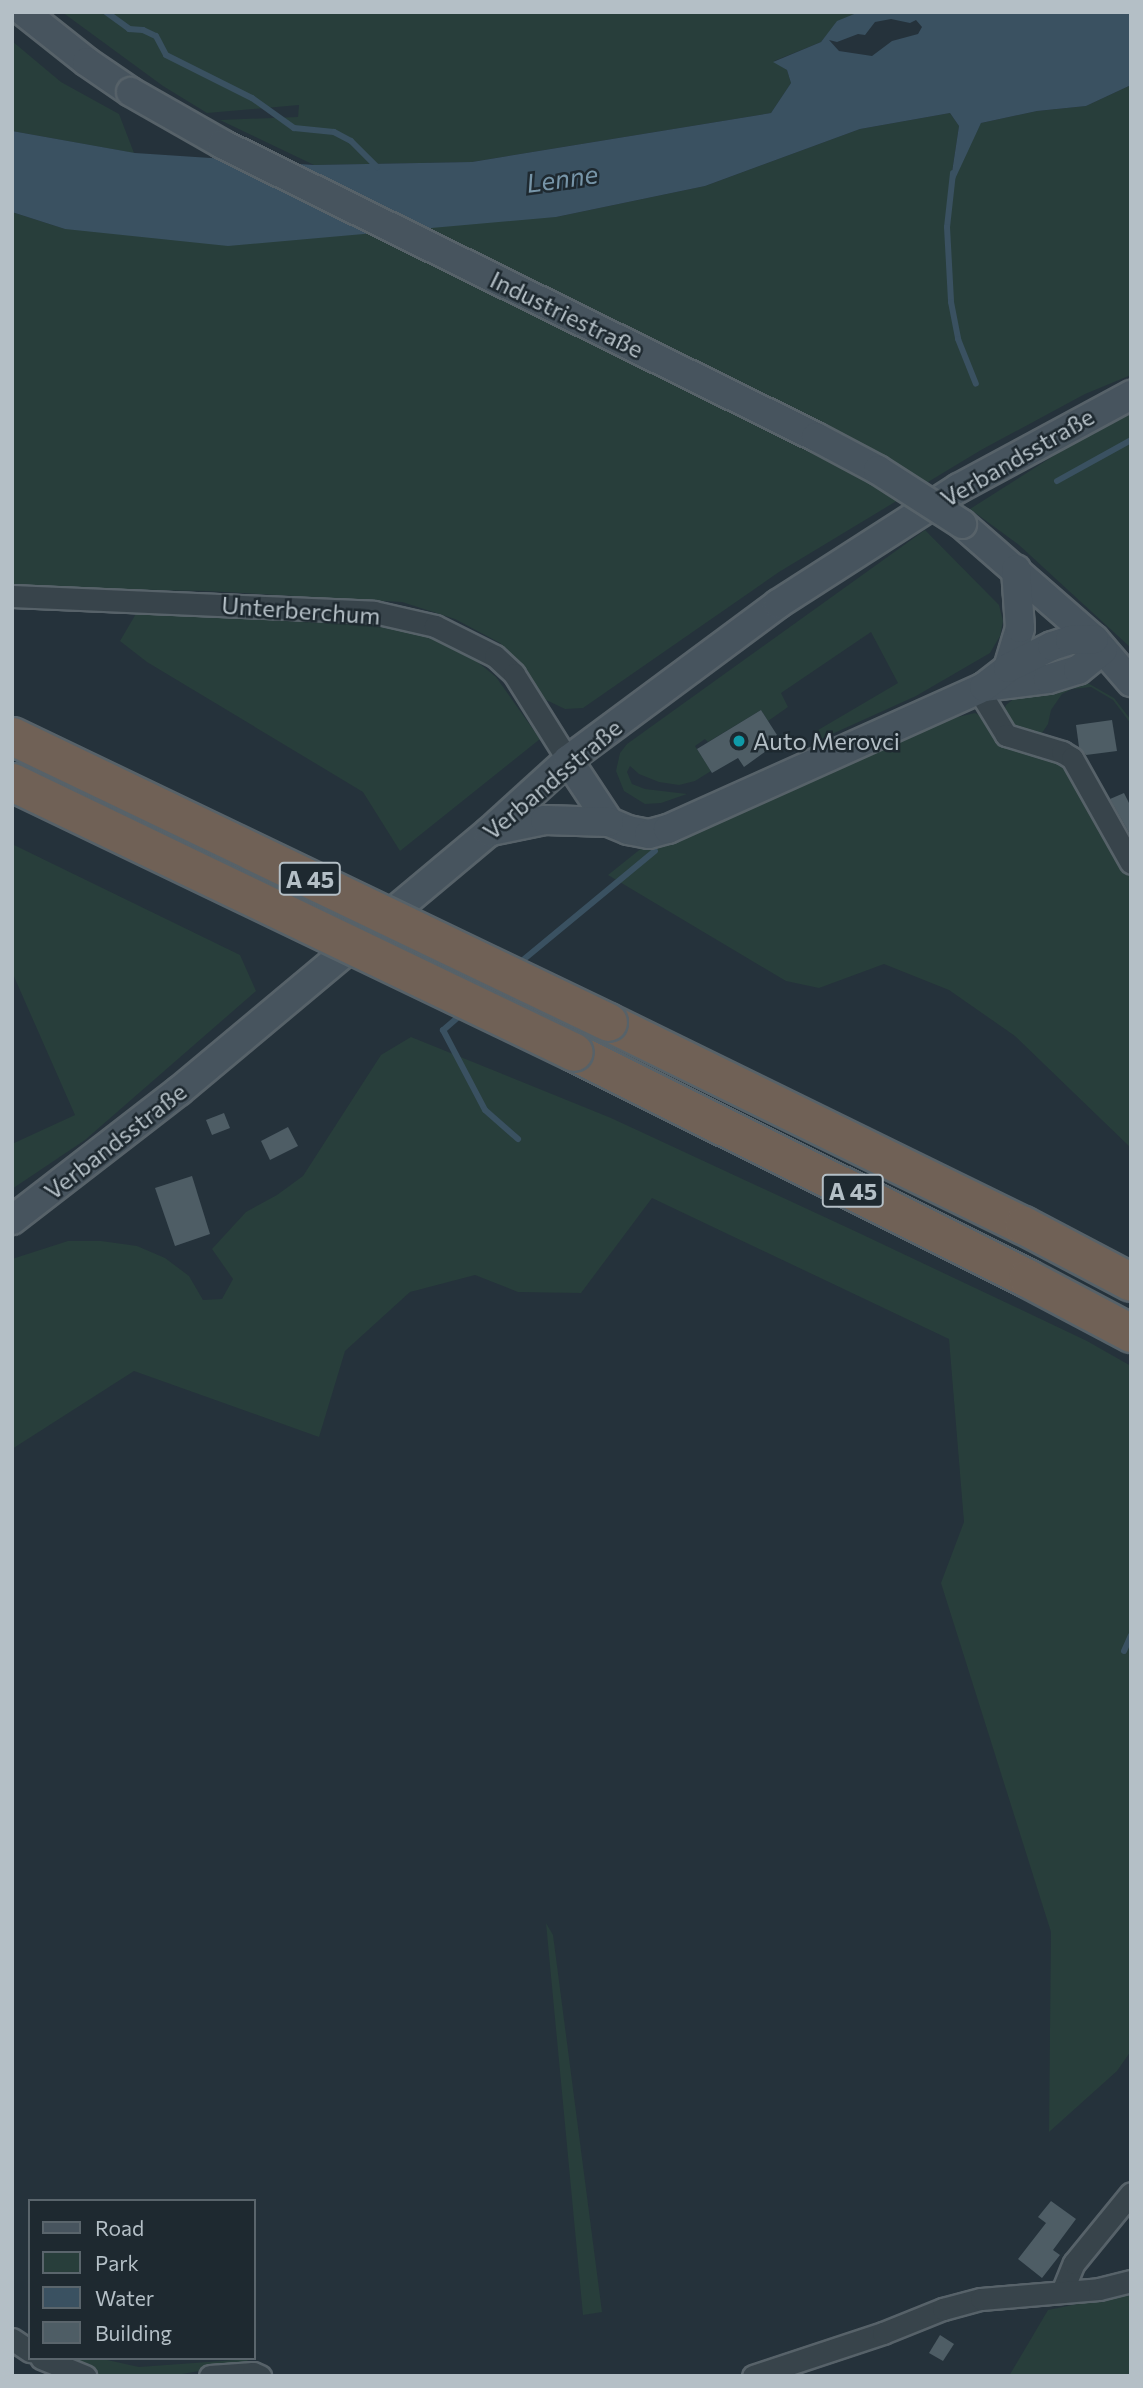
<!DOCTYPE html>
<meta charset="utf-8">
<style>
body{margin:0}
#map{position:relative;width:1143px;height:2388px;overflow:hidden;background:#25323b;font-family:Commissioner,sans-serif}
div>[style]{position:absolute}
.green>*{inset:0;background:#283e3b}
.water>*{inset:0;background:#3a5161}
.stream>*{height:6px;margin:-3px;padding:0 3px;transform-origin:3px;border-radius:3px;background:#3a5161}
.building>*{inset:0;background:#4e5d65}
.roads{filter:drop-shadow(2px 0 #576269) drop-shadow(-2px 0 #576269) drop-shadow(0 2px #576269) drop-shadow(0 -2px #576269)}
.minor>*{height:21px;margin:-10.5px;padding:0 10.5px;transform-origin:10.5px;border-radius:10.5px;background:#38444b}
.secondary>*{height:28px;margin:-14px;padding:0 14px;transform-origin:14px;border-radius:14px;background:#47545e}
.motorway>*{height:37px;margin:-18.5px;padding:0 18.5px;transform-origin:18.5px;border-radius:18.5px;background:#706156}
.bridges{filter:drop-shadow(2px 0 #576269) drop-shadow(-2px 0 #576269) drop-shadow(0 2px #576269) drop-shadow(0 -2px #576269)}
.secondary-bridge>*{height:28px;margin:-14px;padding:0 14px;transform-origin:14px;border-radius:14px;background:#47545e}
.motorway-bridge>*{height:37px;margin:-18.5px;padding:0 18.5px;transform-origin:18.5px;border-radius:18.5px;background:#706156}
.dots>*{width:19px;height:19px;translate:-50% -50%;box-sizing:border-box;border:4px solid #1e2930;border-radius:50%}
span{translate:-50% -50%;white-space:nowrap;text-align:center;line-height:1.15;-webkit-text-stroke:5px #1e2930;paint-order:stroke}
.shield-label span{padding:2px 5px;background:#1e2930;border:2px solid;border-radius:5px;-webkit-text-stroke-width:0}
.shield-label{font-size:23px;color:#b4bfc6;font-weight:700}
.street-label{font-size:24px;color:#b4bfc6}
.poi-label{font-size:24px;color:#b4bfc6}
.left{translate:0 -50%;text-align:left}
.water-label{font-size:26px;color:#7795a8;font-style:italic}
.frame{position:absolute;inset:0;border:14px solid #b4bfc6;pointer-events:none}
.legend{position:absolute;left:28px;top:2199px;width:228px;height:161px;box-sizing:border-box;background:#1e2930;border:2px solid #5a656c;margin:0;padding:9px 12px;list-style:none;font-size:21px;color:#b4bfc6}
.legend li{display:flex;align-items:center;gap:14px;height:35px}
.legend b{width:35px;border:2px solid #5a656c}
</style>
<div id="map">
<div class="green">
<div style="clip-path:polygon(62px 12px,859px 12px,837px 22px,821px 42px,774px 61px,787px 70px,791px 83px,771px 113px,472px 162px,314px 165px,220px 120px,298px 117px,299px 105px,207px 113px,163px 86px)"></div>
<div style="clip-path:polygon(12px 41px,61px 82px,119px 114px,134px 153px,12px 131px)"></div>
<div style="clip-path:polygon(1131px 85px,1131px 375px,1085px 394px,981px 450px,779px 572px,583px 708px,565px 709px,542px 698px,527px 672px,500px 643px,455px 619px,402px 602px,207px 591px,12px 587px,12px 212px,65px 229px,556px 217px,705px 186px,860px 129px,950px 113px,959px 126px,951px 179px,981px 123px,1037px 111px,1086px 106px)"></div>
<div style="clip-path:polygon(1131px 412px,1131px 648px,1019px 545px,970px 509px,1099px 427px)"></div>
<div style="clip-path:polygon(925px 530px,999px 605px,1003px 621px,1000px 636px,990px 653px,916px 696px,821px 739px,816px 737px,813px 733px,898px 683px,871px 632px,781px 693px,788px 707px,768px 721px,761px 710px,708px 742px,705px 739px,695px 746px,711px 771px,695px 781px,679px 785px,659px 782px,639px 774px,630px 766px,627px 772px,632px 784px,645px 789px,687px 794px,661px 803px,645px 804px,624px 791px,616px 771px,620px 753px,627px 744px)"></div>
<div style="clip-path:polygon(137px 612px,384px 624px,433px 638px,469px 655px,496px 677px,540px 739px,400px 851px,363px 792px,147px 662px,120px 641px)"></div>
<div style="clip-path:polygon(1086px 682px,1114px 698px,1131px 720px,1131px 724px,1113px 700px,1091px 687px,1072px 689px,1062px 694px,1051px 710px,1048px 724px,1040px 736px,1015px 734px,1003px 713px,1006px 705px,1016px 697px,1068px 684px)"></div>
<div style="clip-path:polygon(975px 713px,1058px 754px,1085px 792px,1131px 875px,1131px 1148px,1015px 1036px,949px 990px,884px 964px,819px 988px,786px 981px,608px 875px,643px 847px,789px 789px,945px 720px)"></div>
<div style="clip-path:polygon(12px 844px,240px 955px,256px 991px,85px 1140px,12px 1189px,12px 1144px,75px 1115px,12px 972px)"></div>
<div style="clip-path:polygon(411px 1037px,611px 1118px,859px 1233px,1087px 1341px,1131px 1366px,1131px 2051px,1117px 2071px,1049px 2132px,1051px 1932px,941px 1583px,964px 1522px,949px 1339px,652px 1198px,581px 1293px,518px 1292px,475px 1275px,410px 1292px,345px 1351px,319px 1437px,134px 1371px,12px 1449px,12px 1259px,68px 1241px,101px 1241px,137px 1246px,165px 1258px,189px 1276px,203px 1300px,222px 1299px,233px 1279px,212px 1249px,246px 1212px,277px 1195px,303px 1176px,381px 1055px)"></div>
<div style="clip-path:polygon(546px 1923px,553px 1935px,602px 2312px,583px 2315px)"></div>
<div style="clip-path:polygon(1131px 2293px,1131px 2376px,1009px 2376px,1048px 2310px)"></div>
<div style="clip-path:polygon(52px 2358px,98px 2358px,139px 2367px,249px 2359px,245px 2363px,182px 2374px,110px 2376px,89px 2372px)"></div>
</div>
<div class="water">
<div style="clip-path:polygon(evenodd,859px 12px,1131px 12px,1131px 85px,1086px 106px,1037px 111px,981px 123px,955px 179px,951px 179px,959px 126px,950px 113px,860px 129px,705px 186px,556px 217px,228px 246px,65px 229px,12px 212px,12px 131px,135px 153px,314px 165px,472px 162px,771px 113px,791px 83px,787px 70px,773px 62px,821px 42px,837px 21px,859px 12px,891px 19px,910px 23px,916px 20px,922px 27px,918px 34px,892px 41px,872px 56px,839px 51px,829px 40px,837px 42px,858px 34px,865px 35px,875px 22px,891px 19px)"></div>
</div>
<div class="stream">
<div style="left:106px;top:12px;width:29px;rotate:36deg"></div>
<div style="left:129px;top:29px;width:14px;rotate:4deg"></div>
<div style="left:143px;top:30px;width:14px;rotate:25deg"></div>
<div style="left:156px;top:36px;width:21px;rotate:62deg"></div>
<div style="left:166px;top:55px;width:96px;rotate:26.6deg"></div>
<div style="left:252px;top:98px;width:52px;rotate:35.5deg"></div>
<div style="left:294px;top:128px;width:40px;rotate:5.7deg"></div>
<div style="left:334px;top:132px;width:19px;rotate:28deg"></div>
<div style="left:351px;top:141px;width:37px;rotate:45deg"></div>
<div style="left:953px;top:173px;width:54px;rotate:96.3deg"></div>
<div style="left:947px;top:227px;width:75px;rotate:86.9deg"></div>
<div style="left:951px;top:302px;width:38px;rotate:79deg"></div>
<div style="left:958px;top:339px;width:48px;rotate:68.2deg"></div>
<div style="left:1057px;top:481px;width:85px;rotate:-29deg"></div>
<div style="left:517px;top:965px;width:179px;rotate:-39.6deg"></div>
<div style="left:464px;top:1012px;width:28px;rotate:139deg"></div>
<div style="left:443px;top:1030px;width:90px;rotate:62.3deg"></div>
<div style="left:485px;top:1110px;width:44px;rotate:41.3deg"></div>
<div style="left:1124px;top:1651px;width:17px;rotate:-66deg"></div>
</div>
<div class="building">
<div style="clip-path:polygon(761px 710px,777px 735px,764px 743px,769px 749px,744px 767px,738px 758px,712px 773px,697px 749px)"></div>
<div style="clip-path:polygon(1112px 720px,1117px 751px,1086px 755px,1079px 747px,1076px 725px)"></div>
<div style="clip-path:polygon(1124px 793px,1131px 807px,1131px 836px,1110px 799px)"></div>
<div style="clip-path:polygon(224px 1113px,230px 1128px,212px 1135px,206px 1120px)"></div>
<div style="clip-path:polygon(288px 1127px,298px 1146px,270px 1160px,261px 1141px)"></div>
<div style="clip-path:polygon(192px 1176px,210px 1234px,175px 1246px,155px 1188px)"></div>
<div style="clip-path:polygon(1051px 2201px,1076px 2219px,1053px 2250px,1060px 2255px,1042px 2278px,1018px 2259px,1046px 2223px,1038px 2217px)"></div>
<div style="clip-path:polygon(940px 2335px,954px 2344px,943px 2361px,929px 2353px)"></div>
</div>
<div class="roads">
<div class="minor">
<div style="left:12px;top:596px;width:362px;rotate:2.5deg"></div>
<div style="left:374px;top:612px;width:63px;rotate:12.9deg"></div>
<div style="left:435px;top:626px;width:67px;rotate:26.6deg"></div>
<div style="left:495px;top:656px;width:26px;rotate:43deg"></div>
<div style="left:514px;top:674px;width:102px;rotate:57.9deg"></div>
<div style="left:978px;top:689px;width:54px;rotate:58.7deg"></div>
<div style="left:1006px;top:735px;width:59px;rotate:16.9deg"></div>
<div style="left:1062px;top:752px;width:12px;rotate:31deg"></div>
<div style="left:1072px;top:758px;width:120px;rotate:60.7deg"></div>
<div style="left:1062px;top:2292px;width:31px;rotate:-68deg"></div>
<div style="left:1074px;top:2263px;width:90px;rotate:-50.8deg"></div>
<div style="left:12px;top:2339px;width:22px;rotate:34deg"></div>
<div style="left:41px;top:2358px;width:48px;rotate:22.2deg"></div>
<div style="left:210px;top:2376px;width:43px;rotate:-4deg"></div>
<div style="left:253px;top:2373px;width:8px;rotate:23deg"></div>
<div style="left:753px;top:2376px;width:137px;rotate:-18.3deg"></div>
<div style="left:883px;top:2333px;width:65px;rotate:-21.8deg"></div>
<div style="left:943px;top:2309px;width:39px;rotate:-15deg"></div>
<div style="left:981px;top:2299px;width:118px;rotate:-4.8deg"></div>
<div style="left:1099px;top:2289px;width:33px;rotate:-14deg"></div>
</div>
<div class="secondary">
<div style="left:24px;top:12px;width:80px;rotate:38.4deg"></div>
<div style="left:87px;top:62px;width:53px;rotate:34.3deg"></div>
<div style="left:962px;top:524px;width:175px;rotate:41.1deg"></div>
<div style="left:1094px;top:639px;width:57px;rotate:49.3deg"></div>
<div style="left:1008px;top:668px;width:42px;rotate:-73.3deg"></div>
<div style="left:1020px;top:628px;width:59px;rotate:-93.9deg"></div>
<div style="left:984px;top:687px;width:64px;rotate:-7.1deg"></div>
<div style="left:1048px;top:679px;width:31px;rotate:-17deg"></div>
<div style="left:1078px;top:670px;width:32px;rotate:-39deg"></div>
<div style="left:568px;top:760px;width:74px;rotate:56.5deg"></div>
<div style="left:609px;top:822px;width:21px;rotate:23deg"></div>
<div style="left:628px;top:830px;width:21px;rotate:11deg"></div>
<div style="left:649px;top:834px;width:20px;rotate:-15deg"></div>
<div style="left:668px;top:829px;width:346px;rotate:-24.2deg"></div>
<div style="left:984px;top:687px;width:31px;rotate:-38deg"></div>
<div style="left:1008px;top:668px;width:49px;rotate:-26.6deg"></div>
<div style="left:1052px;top:646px;width:19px;rotate:-18deg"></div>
<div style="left:1070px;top:640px;width:24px;rotate:-2deg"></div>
<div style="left:491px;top:831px;width:55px;rotate:-11.5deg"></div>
<div style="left:545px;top:820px;width:64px;rotate:1.8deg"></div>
<div style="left:12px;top:1220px;width:211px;rotate:-37.7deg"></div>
<div style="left:179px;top:1091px;width:404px;rotate:-39.9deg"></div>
<div style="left:489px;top:832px;width:107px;rotate:-42.3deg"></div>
<div style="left:568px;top:760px;width:262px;rotate:-36.6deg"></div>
<div style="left:778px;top:604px;width:215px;rotate:-32.7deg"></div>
<div style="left:959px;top:488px;width:196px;rotate:-28.4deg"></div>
</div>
<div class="motorway">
<div style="left:608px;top:1022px;width:462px;rotate:26.1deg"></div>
<div style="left:1023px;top:1225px;width:122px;rotate:27.8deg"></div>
<div style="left:574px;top:1052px;width:506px;rotate:26.51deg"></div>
<div style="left:1027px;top:1278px;width:118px;rotate:27.9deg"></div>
</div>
</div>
<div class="bridges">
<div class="secondary-bridge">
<div style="left:131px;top:92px;width:105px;rotate:29.7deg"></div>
<div style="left:222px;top:144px;width:662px;rotate:26.26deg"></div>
<div style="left:816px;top:437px;width:70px;rotate:28deg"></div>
<div style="left:878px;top:470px;width:100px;rotate:32.7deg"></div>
</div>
<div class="motorway-bridge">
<div style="left:12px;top:736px;width:661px;rotate:25.63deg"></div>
<div style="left:12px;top:782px;width:623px;rotate:25.66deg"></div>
</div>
</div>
<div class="dots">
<div style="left:739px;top:741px;background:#0f9aa8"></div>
</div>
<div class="shield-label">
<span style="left:310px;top:879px">A 45</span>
<span style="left:853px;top:1191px">A 45</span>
</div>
<div class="street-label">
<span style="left:567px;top:314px;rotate:26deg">Industriestraße</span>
<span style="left:1017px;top:457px;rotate:-30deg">Verbandsstraße</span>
<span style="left:301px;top:610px;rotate:4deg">Unterberchum</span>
<span style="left:552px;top:779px;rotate:-40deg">Verbandsstraße</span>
<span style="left:115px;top:1141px;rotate:-38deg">Verbandsstraße</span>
</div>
<div class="poi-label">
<span class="left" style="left:753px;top:741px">Auto Merovci</span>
</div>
<div class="water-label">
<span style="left:562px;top:178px;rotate:-8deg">Lenne</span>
</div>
<div class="frame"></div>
<ul class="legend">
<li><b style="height:9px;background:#47545e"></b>Road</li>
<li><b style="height:19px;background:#283e3b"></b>Park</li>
<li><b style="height:19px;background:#3a5161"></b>Water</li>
<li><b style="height:19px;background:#4e5d65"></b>Building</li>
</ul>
</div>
